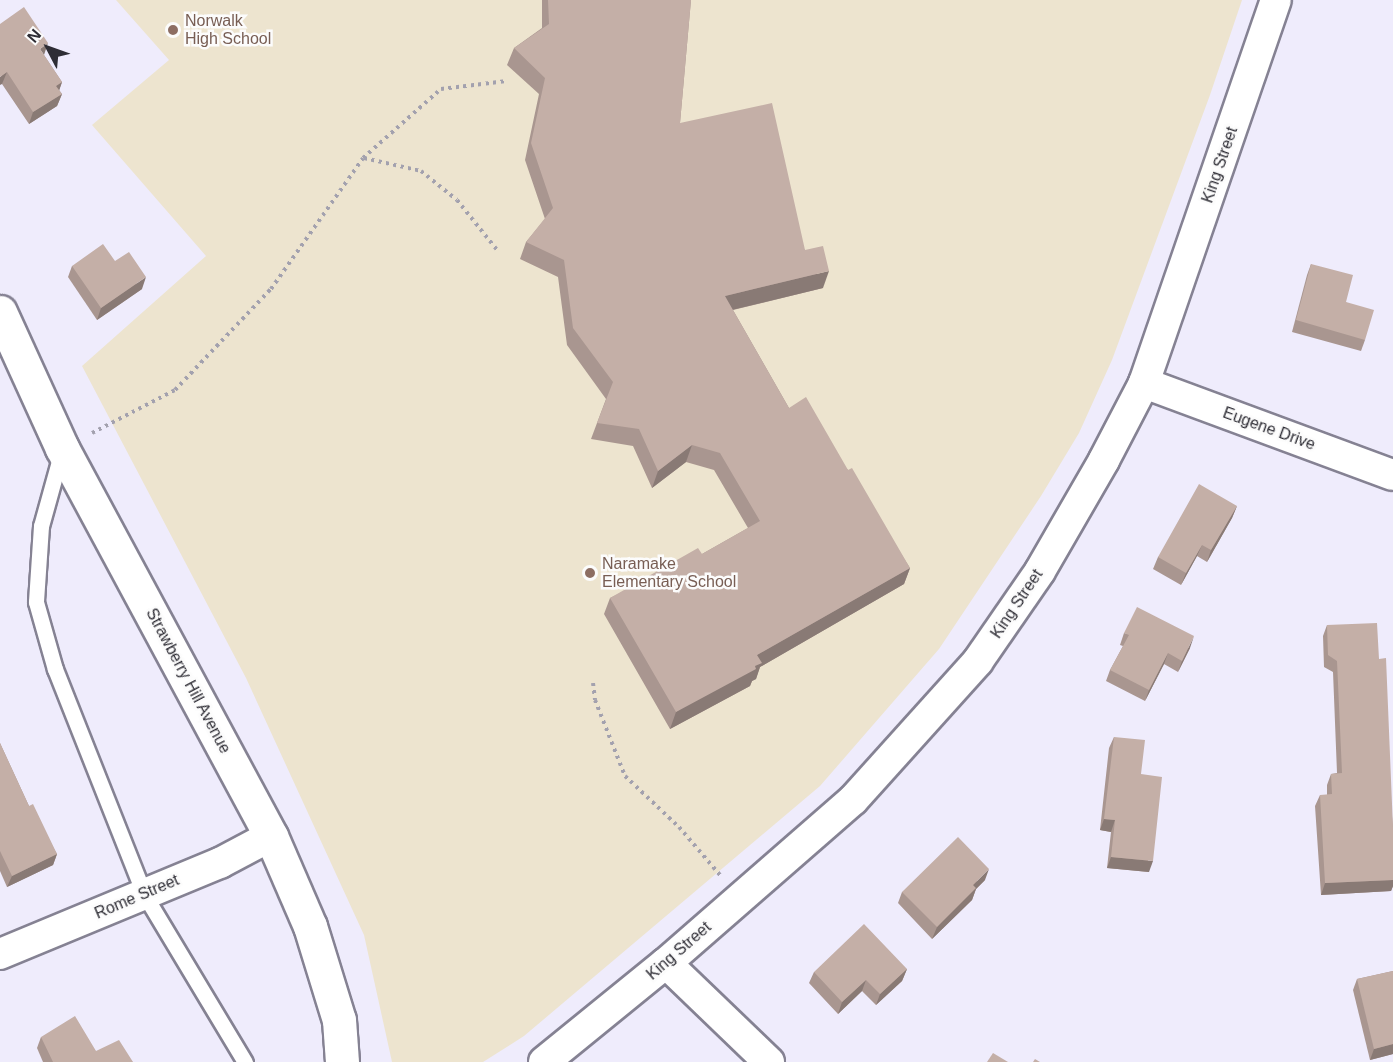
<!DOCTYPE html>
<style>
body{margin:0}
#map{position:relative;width:1393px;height:1062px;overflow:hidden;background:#efecfc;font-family:Helvetica,sans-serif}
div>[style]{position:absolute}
.education>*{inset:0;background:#ede4cf}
.path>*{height:4px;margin-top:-2px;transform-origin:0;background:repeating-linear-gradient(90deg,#a3a1ae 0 3px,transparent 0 7.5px)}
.roads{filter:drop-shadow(2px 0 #858293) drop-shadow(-2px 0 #858293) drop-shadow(0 2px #858293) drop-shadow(0 -2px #858293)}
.lane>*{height:15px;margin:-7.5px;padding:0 7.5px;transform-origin:7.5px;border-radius:7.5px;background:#fff}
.street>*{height:30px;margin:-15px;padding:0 15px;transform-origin:15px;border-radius:15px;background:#fff}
.secondary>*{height:33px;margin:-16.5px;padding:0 16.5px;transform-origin:16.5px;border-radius:16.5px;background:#fff}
.wall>*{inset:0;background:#a99690}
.shaded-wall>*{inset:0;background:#897a75}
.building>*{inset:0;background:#c4afa7}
.dots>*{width:16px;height:16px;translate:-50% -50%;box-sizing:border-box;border:3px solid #fcfcfc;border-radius:50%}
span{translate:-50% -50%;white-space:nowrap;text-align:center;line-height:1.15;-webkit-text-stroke:5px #fcfcfc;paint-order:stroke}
.education-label{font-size:16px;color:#785e54}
.left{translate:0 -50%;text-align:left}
.street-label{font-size:16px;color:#2e2d35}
.north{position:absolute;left:18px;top:18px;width:60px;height:60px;-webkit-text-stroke:4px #fcfcfc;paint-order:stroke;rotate:311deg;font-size:16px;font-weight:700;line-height:24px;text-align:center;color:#2e2d35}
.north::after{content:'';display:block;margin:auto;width:21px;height:27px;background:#2e2d35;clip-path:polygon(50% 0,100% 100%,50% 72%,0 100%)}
</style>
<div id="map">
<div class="education">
<div style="clip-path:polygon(116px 0,1242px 0,1210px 95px,1112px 360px,1079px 433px,1041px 496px,939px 649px,820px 786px,524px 1036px,483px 1062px,392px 1062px,364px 935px,246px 678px,82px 366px,206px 256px,92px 125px,169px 60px)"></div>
</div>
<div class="path">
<div style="left:364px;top:158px;width:58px;rotate:12.8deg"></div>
<div style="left:421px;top:171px;width:46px;rotate:38.9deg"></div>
<div style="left:457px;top:200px;width:65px;rotate:51.2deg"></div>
<div style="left:92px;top:433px;width:93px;rotate:-27.4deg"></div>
<div style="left:175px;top:390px;width:139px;rotate:-46.5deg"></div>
<div style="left:271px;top:289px;width:160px;rotate:-54.9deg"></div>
<div style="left:363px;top:158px;width:104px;rotate:-41.5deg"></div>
<div style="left:441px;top:89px;width:66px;rotate:-6.9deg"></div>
<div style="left:593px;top:683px;width:17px;rotate:83deg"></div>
<div style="left:595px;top:700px;width:82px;rotate:68.5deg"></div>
<div style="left:625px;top:776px;width:74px;rotate:43.4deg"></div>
<div style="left:679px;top:827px;width:63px;rotate:49.5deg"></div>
</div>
<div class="roads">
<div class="lane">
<div style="left:61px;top:454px;width:75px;rotate:105.5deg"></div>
<div style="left:41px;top:526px;width:76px;rotate:93.8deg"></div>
<div style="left:36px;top:602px;width:70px;rotate:74.2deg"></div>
<div style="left:55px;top:669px;width:242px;rotate:68.4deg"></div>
<div style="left:144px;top:894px;width:196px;rotate:59deg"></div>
</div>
<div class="street">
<div style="left:1144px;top:383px;width:265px;rotate:20.3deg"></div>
<div style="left:0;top:954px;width:238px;rotate:-22.5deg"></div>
<div style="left:220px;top:863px;width:58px;rotate:-27.9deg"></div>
<div style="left:666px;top:963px;width:143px;rotate:43.9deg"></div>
<div style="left:544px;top:1062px;width:157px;rotate:-39.1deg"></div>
<div style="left:666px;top:963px;width:248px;rotate:-41.1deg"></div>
<div style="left:853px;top:800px;width:187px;rotate:-48deg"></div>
<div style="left:978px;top:661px;width:109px;rotate:-55.4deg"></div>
<div style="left:1040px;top:571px;width:128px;rotate:-60deg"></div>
<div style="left:1104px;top:460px;width:87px;rotate:-62.5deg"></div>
<div style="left:1144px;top:383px;width:405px;rotate:-71deg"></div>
</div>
<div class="secondary">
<div style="left:0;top:312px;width:149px;rotate:65.5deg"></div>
<div style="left:62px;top:448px;width:441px;rotate:61.7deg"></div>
<div style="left:271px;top:836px;width:98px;rotate:66.6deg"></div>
<div style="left:310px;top:926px;width:98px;rotate:72.9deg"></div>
<div style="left:339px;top:1020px;width:42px;rotate:85.9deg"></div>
</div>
</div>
<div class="wall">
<div style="clip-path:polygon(542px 0,691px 0,680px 123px,805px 250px,823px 288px,733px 310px,789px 408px,848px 470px,910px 568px,904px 584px,760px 667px,756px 679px,752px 681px,750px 686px,670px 729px,604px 614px,610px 598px,702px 554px,748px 528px,714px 470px,686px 462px,652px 488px,633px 446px,591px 439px,606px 399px,567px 345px,558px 277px,520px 259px,526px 242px,545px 219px,525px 160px,539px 94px,507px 65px,514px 48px,542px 28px)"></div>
<div style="clip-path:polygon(0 24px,44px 55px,62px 82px,59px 90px,62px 94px,57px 106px,29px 124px,2px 84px)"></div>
<div style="clip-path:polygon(115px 261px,142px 289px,97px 320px,68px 277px,72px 266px)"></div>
<div style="clip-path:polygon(1311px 264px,1346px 302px,1365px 340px,1361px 351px,1292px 332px,1307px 275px)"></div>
<div style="clip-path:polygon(1237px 506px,1232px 518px,1207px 562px,1197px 556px,1181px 585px,1153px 569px,1158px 557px)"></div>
<div style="clip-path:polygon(1327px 625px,1379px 659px,1393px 828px,1393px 886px,1391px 891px,1321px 895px,1315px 806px,1320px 795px,1327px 795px,1327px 785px,1331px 774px,1337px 773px,1333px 672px,1324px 667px,1323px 636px)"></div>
<div style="clip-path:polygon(1124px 633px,1190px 648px,1178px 672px,1164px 664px,1145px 701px,1106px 681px,1110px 670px,1123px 646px,1120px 645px)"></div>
<div style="clip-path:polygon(1114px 737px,1141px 774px,1149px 872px,1107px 868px,1111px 832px,1100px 830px,1109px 748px)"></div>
<div style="clip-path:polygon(0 743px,29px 806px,57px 854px,53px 865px,7px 887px,0 871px)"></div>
<div style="clip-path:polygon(985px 880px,976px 889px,972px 900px,932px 939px,898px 903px,902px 892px)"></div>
<div style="clip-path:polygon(907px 969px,902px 981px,876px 1005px,862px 991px,838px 1014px,809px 983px,814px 972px)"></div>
<div style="clip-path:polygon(1393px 971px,1393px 1054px,1370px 1060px,1353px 990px,1357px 979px)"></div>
<div style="clip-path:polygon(41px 1037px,96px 1051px,133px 1062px,43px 1062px,37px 1048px)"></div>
</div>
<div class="shaded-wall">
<div style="clip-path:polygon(48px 43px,44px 55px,40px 49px)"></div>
<div style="clip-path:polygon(7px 72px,2px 84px,0 85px,0 77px)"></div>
<div style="clip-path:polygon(62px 82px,58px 94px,56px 86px)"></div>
<div style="clip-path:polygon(62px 94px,57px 106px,29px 124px,33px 112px)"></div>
<div style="clip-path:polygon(829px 271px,823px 288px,719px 313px,725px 296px)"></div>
<div style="clip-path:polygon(146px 277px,142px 289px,97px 320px,101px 308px)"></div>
<div style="clip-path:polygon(692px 445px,686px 462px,652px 488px,658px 471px)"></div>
<div style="clip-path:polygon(1237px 506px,1232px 518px,1207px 562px,1211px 550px)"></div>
<div style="clip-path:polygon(1202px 545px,1197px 556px,1181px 585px,1186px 573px)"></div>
<div style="clip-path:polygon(910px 568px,904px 584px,760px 667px,756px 679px,752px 681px,750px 686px,670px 729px,676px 712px,757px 655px)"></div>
<div style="clip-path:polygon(1194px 636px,1190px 648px,1178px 672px,1182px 661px)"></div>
<div style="clip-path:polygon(1168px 653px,1164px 664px,1145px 701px,1149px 690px)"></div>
<div style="clip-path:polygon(1104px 819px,1115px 820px,1111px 832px,1100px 830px)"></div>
<div style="clip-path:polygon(57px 854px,53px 865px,7px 887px,12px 876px)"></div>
<div style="clip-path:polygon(1111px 857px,1153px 861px,1149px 872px,1107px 868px)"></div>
<div style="clip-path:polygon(989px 869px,985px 880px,976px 889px,972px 900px,932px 939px,937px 927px,973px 885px)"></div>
<div style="clip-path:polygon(1393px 880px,1393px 886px,1391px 891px,1321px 895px,1325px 883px)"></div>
<div style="clip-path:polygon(907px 969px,902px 981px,876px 1005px,880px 994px)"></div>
<div style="clip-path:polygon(866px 980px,862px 991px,838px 1014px,842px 1002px)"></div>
<div style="clip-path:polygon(1393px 1044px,1393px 1054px,1370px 1060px,1374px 1049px)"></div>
</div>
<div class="building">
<div style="clip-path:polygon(548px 0,691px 0,680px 123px,772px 103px,805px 250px,823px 246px,829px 271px,725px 296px,789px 408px,806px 397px,848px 470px,852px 468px,910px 568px,757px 655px,762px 663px,755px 666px,756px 669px,676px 712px,610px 598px,698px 548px,702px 554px,760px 521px,720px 453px,692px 445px,658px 471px,639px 429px,597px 423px,613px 382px,573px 328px,564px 260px,526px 242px,553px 208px,531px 143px,545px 78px,514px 48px,549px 24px)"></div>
<div style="clip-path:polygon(24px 7px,48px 43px,40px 49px,62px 82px,56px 86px,62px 94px,33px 112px,7px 72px,0 77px,0 24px)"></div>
<div style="clip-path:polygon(103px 244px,115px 261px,129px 252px,146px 277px,101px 308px,72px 266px)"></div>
<div style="clip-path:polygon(1311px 264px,1353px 275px,1346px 302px,1374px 310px,1365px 340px,1296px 320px)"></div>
<div style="clip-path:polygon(1199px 484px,1237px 506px,1211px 550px,1202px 545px,1186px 573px,1158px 557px)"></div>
<div style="clip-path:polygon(1137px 607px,1194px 636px,1182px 661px,1168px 653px,1149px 690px,1110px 670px,1129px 635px,1124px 633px)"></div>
<div style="clip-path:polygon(1377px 623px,1379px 659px,1386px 658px,1393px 828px,1393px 880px,1325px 883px,1320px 795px,1332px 794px,1331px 774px,1342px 773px,1337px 661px,1328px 655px,1327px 625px)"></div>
<div style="clip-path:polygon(1114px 737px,1145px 740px,1141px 774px,1162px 777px,1153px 861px,1111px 857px,1115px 820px,1104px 819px)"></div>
<div style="clip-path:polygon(0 743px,29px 806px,33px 804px,57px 854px,12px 876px,0 851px)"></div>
<div style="clip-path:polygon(958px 837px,989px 869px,973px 885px,976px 888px,937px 927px,902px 892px)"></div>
<div style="clip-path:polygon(864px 924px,907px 969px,880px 994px,866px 980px,842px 1002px,814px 972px)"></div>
<div style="clip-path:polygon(1393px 971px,1393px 1044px,1374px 1049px,1357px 979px)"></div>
<div style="clip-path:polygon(75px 1016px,96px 1051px,119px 1040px,133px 1062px,53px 1062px,41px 1037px)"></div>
<div style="clip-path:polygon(993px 1053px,1008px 1062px,987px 1062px)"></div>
<div style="clip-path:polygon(1035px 1059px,1040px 1062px,1033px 1062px)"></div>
</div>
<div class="dots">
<div style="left:173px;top:30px;background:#8d6e63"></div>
<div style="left:590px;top:573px;background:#8d6e63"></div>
</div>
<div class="education-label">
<span class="left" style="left:185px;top:30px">Norwalk<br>High School</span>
<span class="left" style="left:602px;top:573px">Naramake<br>Elementary School</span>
</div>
<div class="street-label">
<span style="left:1220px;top:165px;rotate:-71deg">King Street</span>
<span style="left:1269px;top:429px;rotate:20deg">Eugene Drive</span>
<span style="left:1017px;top:604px;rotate:-56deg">King Street</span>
<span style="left:188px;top:681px;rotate:62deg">Strawberry Hill Avenue</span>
<span style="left:137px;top:897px;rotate:-23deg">Rome Street</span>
<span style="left:679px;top:951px;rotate:-41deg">King Street</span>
</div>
<div class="north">N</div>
</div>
